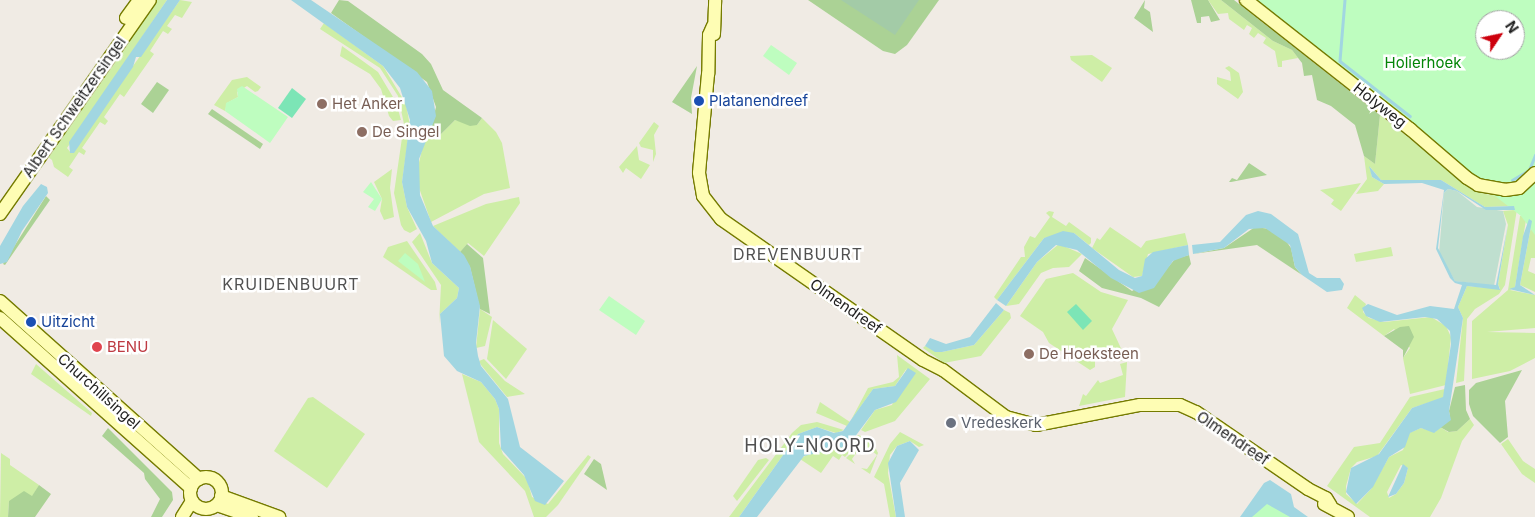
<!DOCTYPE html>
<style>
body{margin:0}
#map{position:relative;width:1535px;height:517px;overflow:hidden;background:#f0ebe4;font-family:Inter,sans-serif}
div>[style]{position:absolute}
.grass>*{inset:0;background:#ceeea6}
.forest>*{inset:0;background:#abd295}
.wetland>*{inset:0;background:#bfdfcf}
.cemetery>*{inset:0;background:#a3cba7}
.park>*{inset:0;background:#befdbf}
.pitch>*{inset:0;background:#7ce5b6}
.water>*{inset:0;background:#a1d6e1}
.stream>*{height:2.5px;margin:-1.25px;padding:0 1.25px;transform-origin:1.25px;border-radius:1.25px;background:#a1d6e1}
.roads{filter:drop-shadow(1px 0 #757b00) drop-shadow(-1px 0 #757b00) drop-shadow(0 1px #757b00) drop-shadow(0 -1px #757b00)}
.secondary>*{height:12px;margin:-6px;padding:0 6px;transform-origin:6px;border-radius:6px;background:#fefdb4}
.secondary>.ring{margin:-6px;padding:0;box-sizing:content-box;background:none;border:12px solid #fefdb4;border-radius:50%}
.dots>*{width:14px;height:14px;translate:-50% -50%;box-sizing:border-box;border:2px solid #fff;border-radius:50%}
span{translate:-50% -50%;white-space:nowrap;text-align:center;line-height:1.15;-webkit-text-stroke:5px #fff;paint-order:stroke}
.park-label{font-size:15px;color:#048507}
.transit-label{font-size:15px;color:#164399}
.left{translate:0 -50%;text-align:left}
.education-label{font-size:15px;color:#785e54}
.street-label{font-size:15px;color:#1e1e1e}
.health-label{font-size:15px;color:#be3a42}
.worship-label{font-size:15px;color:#5b616d}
.neighbourhood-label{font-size:16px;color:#515151;letter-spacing:1px}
.quarter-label{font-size:18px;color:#515151;letter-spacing:1px}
.north{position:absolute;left:1475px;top:10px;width:50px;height:50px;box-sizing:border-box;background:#fff;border:1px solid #a5a5a5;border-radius:50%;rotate:56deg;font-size:14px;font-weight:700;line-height:20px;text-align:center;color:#1e1e1e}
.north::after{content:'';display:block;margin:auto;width:18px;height:22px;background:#cd000d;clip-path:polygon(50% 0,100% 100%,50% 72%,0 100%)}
</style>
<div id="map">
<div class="grass">
<div style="clip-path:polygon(152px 0,167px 0,67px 148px,71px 153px,180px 0,192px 2px,182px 18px,175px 15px,167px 26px,172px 29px,168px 34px,163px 31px,150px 51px,154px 54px,142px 71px,124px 97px,120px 94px,104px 117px,108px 121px,105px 125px,100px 122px,82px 148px,86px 151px,84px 155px,79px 152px,69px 167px,73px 170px,68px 177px,54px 167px,52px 160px,44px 154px)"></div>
<div style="clip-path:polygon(1208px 0,1221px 0,1273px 41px,1292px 50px,1302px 63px,1298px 58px,1282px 61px,1282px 67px,1278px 67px,1275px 51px,1263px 43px,1266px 38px,1258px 33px,1254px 38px,1249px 34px,1252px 28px,1247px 25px,1244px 30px,1229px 19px,1228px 13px,1218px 14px)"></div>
<div style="clip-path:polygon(324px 23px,383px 66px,406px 104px,410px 126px,402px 182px,407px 207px,417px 229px,410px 233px,404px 230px,401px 225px,394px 193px,404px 124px,398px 96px,380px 68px,320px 29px)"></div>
<div style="clip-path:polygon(342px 46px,378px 72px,396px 102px,401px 120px,393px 121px,389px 116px,381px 89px,370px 74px,340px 56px)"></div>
<div style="clip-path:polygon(1092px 55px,1112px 68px,1102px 82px,1071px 60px,1070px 56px)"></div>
<div style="clip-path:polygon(1229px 66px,1239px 73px,1243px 92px,1238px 99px,1217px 84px,1217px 77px,1231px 81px,1230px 72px,1225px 68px)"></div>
<div style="clip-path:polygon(247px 77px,261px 87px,258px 91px,255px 92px,247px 86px,237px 92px,238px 97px,227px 103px,225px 111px,214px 105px,232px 80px)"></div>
<div style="clip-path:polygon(1380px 115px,1472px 188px,1485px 194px,1516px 197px,1517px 209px,1505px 285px,1499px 294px,1475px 309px,1467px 319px,1464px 381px,1456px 383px,1463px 318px,1458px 307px,1467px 286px,1500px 289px,1498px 284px,1508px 225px,1503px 211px,1514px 210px,1514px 206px,1485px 207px,1441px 180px,1381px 180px,1370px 167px,1372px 177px,1384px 184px,1378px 191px,1356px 194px,1367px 179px,1364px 156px,1375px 164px)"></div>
<div style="clip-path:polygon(482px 118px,496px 132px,502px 143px,510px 188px,484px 194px,431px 222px,418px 185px,418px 167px,423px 145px,429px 134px,440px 135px,455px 120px,477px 125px)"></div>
<div style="clip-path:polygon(654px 122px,659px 126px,654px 135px,656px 154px,653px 162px,653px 150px,641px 147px,639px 143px)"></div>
<div style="clip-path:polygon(637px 146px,639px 160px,650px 165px,641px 179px,626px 168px,623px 173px,619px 167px)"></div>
<div style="clip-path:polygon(392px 169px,390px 188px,394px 217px,384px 220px,380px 211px,382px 199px,374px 182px)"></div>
<div style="clip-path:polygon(1361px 183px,1341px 211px,1331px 204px,1334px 200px,1320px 190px)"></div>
<div style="clip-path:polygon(519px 197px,520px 203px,484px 256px,468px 243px,460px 252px,433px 226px,486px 204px)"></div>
<div style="clip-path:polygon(1049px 211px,1054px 212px,1052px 217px,1066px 226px,1069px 222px,1091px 238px,1091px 243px,1089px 245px,1074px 233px,1044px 238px,997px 300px,994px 297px,1021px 257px,1025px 257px,1024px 247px,1030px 236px,1035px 238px,1050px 217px,1046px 213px)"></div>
<div style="clip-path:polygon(1535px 213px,1535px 258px,1531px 258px,1528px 271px,1535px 274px,1535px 292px,1520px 285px,1532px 221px,1526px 220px,1515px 287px,1510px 290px,1535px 295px,1535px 328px,1487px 332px,1535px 333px,1535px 358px,1510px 371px,1472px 379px,1472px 321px,1508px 290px,1520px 216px)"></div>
<div style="clip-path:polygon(1110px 227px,1141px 248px,1146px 241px,1185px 233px,1188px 245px,1148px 254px,1142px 276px,1133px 277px,1092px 248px,1097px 238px,1100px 240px)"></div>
<div style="clip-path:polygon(420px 233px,432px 263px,459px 288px,457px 298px,440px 314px,439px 324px,441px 285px,412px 242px)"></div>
<div style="clip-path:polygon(407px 241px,435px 282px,437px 290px,431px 290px,383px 257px,388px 247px)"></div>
<div style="clip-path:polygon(1059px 244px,1082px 254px,1069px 267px,1053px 268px,1041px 273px,1019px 304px,1006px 306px,1037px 262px)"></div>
<div style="clip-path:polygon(1391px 247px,1393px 256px,1356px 262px,1354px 254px)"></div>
<div style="clip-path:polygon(1073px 273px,1101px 292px,1128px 300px,1112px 329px,1126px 359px,1120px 361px,1118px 354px,1095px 361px,1095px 367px,1090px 370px,1049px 343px,1043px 332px,1020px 316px,1046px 279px)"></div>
<div style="clip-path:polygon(1355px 295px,1366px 304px,1363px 312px,1369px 318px,1384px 322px,1431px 317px,1446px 326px,1451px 337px,1446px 385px,1410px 394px,1403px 358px,1410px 348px,1394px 329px,1384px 336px,1347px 308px)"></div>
<div style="clip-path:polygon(480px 309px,492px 317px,485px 346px,476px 348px)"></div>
<div style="clip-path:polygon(1004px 310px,1010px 313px,1011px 318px,981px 356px,944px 363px,923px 348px,925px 346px,942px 352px,974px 345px)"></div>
<div style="clip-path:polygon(493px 320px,527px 349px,506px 379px,487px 359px)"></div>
<div style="clip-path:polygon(897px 355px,930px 379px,895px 421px,865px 432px,861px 430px,875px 410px,892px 405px,907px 368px,895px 386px,873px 389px,847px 426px,816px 413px,820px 402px,850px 422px,868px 388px,893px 382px,899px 377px)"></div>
<div style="clip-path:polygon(484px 359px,505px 381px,525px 394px,507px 397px,481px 365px,479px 361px)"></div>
<div style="clip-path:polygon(1127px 362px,1125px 397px,1079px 406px,1083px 394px,1086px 396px,1098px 380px,1100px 383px,1123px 375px,1120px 364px)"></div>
<div style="clip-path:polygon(36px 364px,92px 413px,91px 416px,31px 374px)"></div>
<div style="clip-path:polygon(462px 374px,481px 382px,495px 399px,499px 409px,499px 443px,503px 454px,527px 479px,532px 497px,548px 504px,588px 455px,591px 457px,558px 505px,546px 517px,534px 517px,525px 491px,479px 442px)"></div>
<div style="clip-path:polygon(evenodd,1445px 389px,1443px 398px,1412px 408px,1377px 456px,1357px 462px,1351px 468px,1346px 486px,1346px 494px,1357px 504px,1371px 489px,1389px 457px,1403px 450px,1409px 433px,1421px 428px,1435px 432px,1440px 427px,1448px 432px,1457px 431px,1470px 419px,1474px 425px,1462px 441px,1441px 498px,1430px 517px,1370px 517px,1327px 486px,1354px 447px,1380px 443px,1410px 397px,1445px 389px,1401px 465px,1408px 468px,1404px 483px,1396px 494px,1389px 498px,1387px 492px,1401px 465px)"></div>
<div style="clip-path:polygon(313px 397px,365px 434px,327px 488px,274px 451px,308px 398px)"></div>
<div style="clip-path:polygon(817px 422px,844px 430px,836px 433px,817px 427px,798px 434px,739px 517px,729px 517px,792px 433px,801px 425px)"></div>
<div style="clip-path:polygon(900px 432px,924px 445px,919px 447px,910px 441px,897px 446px,890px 455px,888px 473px,896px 517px,890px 517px,884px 484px,874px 477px,890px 444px)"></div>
<div style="clip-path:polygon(858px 435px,864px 437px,845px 457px,842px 455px,839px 460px,833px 456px,821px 473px,800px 459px,810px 453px,855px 439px)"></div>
<div style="clip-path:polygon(866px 438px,873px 443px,878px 453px,870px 474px,861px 468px,867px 469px,877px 455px,867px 447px,862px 445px,852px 459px,855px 464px,846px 458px)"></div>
<div style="clip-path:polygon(1508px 439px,1523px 461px,1535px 469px,1535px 483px,1522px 474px,1501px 444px)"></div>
<div style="clip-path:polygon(1px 453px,10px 459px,10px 465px,39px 485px,32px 497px,9px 501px,8px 517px,0 517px)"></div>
<div style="clip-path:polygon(766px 458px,769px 460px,737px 501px,733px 496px,758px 460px)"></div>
</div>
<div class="forest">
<div style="clip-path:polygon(339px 0,348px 1px,422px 54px,431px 64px,443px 90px,482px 118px,477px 125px,470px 126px,455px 120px,440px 135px,429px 134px,436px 107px,427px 82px,331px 13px)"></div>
<div style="clip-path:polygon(808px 0,939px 0,907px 45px,895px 54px,883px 51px)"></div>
<div style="clip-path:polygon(1145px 0,1144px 8px,1150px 12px,1153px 32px,1134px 18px)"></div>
<div style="clip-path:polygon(1191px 0,1208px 0,1220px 20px,1211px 22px,1209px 16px,1201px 17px,1201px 23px,1197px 23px)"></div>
<div style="clip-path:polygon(1221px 0,1234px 0,1380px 115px,1375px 164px,1364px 156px,1355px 125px,1331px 106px,1317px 100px,1312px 75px,1304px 76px,1302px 63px,1292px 50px,1273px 41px)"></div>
<div style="clip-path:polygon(697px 66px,691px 98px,692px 114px,672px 102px)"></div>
<div style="clip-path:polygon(157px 82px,169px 90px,153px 113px,141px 104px)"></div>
<div style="clip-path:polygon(212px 109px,263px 144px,260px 149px,208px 114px)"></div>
<div style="clip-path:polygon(1249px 163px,1267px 175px,1231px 182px,1229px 182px,1232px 178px,1237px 180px)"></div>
<div style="clip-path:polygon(46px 196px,50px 200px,5px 265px,3px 264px)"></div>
<div style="clip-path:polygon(1255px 227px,1270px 229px,1284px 238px,1291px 248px,1295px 267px,1302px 275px,1257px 245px,1193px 254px,1224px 248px)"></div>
<div style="clip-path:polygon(467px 244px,483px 258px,490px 314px,480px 309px,470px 267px,460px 252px)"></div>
<div style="clip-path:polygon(1189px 255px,1191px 264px,1159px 307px,1141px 298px,1102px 288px,1079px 271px,1085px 258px,1132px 291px,1164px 272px,1175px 259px)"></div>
<div style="clip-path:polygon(1409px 326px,1414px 337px,1403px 358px,1403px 350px,1384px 336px,1400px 327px)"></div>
<div style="clip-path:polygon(1522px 370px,1505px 401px,1508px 437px,1500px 443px,1473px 416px,1469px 404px,1469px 390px,1476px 383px)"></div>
<div style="clip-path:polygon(1465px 385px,1466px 410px,1470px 419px,1457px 431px,1449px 432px,1440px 427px,1450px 417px,1449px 411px,1455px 387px)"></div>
<div style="clip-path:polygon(108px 428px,172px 492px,173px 500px,162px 517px,151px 517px,160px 499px,145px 479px,144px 473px,102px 436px)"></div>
<div style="clip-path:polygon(594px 459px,601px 464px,607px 490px,584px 474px)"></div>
<div style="clip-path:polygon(39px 485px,51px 494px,35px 517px,8px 517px,9px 501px,24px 491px,32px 496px)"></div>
</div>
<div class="wetland">
<div style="clip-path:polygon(1448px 189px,1457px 191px,1477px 207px,1503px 211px,1506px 224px,1494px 286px,1455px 281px,1439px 253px,1444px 193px)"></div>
</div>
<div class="cemetery">
<div style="clip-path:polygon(841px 0,919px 0,895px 35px)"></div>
</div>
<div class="park">
<div style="clip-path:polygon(evenodd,1240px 0,1535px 0,1535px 235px,1521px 216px,1240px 0,1485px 20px,1515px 20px,1515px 50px,1485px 50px,1485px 20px)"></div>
<div style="clip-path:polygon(771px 45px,797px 63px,789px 75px,763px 56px)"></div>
<div style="clip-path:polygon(242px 86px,288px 117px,270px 143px,225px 111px,226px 103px,238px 97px,237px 89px)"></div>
<div style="clip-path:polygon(371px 182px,382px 199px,375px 211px,368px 207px,374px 199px,363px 192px)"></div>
<div style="clip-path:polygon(405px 253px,418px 264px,425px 282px,398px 261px)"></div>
<div style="clip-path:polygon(609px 296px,645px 321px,636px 335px,599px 310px)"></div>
<div style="clip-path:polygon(1263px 493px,1300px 517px,1246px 517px)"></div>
</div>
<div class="pitch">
<div style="clip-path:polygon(292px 88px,306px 99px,292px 118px,278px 108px)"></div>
<div style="clip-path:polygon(1076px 304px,1092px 321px,1083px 330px,1067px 312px)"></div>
</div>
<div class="water">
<div style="clip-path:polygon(167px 0,180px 0,141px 57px,136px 57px,133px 67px,74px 153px,70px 153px,69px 142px)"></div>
<div style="clip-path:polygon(291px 0,311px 0,417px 72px,432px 91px,436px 116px,419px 159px,420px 195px,433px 226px,464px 255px,470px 266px,480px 306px,476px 343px,478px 356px,481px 366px,508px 399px,520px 447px,564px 481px,545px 505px,535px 501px,524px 475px,501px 449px,499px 409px,495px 399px,481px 382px,457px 371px,444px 356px,440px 314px,457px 298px,459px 288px,432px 263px,426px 241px,407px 207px,402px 182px,410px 120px,400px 88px,383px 66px)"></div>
<div style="clip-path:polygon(1369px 166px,1381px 180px,1441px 180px,1485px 207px,1514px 206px,1515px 210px,1486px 210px,1457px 191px,1448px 189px,1444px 193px,1438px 248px,1455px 281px,1496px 285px,1508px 224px,1498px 284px,1500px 290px,1467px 286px,1458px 307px,1463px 318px,1449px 411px,1451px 420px,1434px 433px,1421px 428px,1410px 433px,1405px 447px,1389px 457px,1373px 487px,1356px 504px,1346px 492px,1351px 468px,1379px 454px,1412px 408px,1443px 397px,1451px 344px,1450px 331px,1437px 319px,1425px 317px,1380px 322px,1366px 316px,1362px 308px,1368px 304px,1397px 315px,1430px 306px,1454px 309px,1462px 285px,1455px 283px,1450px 278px,1436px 249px,1444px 190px,1422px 183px,1384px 184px,1372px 177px)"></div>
<div style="clip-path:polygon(41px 184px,47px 187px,48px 193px,22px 231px,7px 262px,0 264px,0 246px,23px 206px)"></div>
<div style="clip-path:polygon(1258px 211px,1271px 214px,1298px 234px,1309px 273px,1317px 278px,1340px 278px,1344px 284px,1342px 290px,1327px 292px,1302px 275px,1295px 267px,1290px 245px,1265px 228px,1249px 229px,1224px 248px,1193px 254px,1192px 245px,1220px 242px,1246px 215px)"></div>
<div style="clip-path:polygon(1529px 219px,1532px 221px,1520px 285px,1535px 295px,1509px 289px,1515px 287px,1523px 236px)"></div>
<div style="clip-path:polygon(1063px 231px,1074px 233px,1119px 270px,1135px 278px,1142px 276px,1145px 259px,1153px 252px,1188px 245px,1189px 255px,1173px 261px,1154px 288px,1139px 293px,1111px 278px,1077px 250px,1056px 245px,1037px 262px,1006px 306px,997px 300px,1044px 238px)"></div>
<div style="clip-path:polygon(996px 303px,1004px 310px,974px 345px,942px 352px,935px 352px,925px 346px,930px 338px,946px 344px,970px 337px)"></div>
<div style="clip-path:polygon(908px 368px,916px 373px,896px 402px,875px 410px,848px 446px,804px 456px,757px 517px,739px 517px,798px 434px,817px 427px,834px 433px,843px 431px,873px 389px,895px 386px)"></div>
<div style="clip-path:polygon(910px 441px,919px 450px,900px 483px,905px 517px,896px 517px,888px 463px,897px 446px)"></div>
<div style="clip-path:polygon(1403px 464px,1408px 468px,1404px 483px,1396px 494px,1388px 497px)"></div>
<div style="clip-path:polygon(1270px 480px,1291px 494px,1294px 507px,1308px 517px,1290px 517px,1267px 504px,1252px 517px,1240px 517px,1264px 483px)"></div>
</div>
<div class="stream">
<div style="left:1345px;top:0;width:61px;rotate:94.7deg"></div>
<div style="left:1340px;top:61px;width:89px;rotate:38.2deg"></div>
<div style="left:1512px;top:180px;width:20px;rotate:-30deg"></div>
<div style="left:1529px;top:170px;width:16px;rotate:-68deg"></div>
</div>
<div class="roads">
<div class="secondary">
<div style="left:1246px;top:0;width:209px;rotate:38.2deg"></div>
<div style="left:1410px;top:129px;width:75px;rotate:40.7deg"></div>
<div style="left:1467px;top:178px;width:13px;rotate:32deg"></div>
<div style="left:1478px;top:185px;width:27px;rotate:10deg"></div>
<div style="left:1505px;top:190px;width:14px;rotate:-8deg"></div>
<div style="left:1519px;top:188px;width:22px;rotate:-43deg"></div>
<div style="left:126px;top:18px;width:22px;rotate:-54deg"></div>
<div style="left:713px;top:26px;width:10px;rotate:114deg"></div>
<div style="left:709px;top:35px;width:39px;rotate:91deg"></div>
<div style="left:708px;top:74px;width:99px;rotate:95.2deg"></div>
<div style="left:699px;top:173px;width:23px;rotate:80deg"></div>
<div style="left:703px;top:196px;width:29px;rotate:52deg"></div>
<div style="left:721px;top:219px;width:246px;rotate:34.9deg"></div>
<div style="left:923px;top:360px;width:22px;rotate:27deg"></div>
<div style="left:943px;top:370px;width:79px;rotate:36.7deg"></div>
<div style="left:1006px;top:417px;width:31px;rotate:15deg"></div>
<div style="left:1036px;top:425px;width:106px;rotate:-10.9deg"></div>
<div style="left:1140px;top:405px;width:40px"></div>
<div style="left:1180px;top:405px;width:17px;rotate:24deg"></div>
<div style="left:1196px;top:412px;width:136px;rotate:34.5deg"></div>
<div style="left:1308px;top:489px;width:20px;rotate:27deg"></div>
<div style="left:1326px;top:498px;width:9px;rotate:58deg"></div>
<div style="left:714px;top:34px;width:34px;rotate:-88deg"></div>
<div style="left:0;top:214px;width:261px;rotate:-55deg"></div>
<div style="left:0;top:301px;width:267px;rotate:41.8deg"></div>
<div style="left:0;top:318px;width:256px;rotate:41.7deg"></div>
<div class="ring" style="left:190px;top:477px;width:20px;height:20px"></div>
<div style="left:221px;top:496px;width:62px;rotate:19.9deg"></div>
<div style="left:1324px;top:504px;width:27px;rotate:28deg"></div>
<div style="left:217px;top:505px;width:37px;rotate:19deg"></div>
<div style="left:182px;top:517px;width:19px;rotate:-58deg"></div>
</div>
</div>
<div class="dots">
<div style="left:699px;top:101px;background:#1a4fb4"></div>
<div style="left:322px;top:104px;background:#8d6e63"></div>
<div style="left:362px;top:132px;background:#8d6e63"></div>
<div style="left:31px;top:322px;background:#1a4fb4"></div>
<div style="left:97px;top:347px;background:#e0444e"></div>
<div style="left:1029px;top:354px;background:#8d6e63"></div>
<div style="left:951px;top:423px;background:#6b7280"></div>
</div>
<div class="park-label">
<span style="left:1423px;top:63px">Holierhoek</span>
</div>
<div class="transit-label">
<span class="left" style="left:709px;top:101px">Platanendreef</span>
<span class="left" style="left:41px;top:322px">Uitzicht</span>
</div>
<div class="education-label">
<span class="left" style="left:332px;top:104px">Het Anker</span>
<span class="left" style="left:372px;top:132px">De Singel</span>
<span class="left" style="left:1039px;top:354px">De Hoeksteen</span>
</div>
<div class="street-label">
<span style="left:1380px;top:105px;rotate:38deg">Holyweg</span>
<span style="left:74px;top:107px;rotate:-55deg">Albert Schweitzersingel</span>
<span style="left:846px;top:306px;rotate:35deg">Olmendreef</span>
<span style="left:99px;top:391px;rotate:42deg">Churchillsingel</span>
<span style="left:1233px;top:438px;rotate:34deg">Olmendreef</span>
</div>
<div class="health-label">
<span class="left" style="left:107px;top:347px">BENU</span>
</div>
<div class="worship-label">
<span class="left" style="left:961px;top:423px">Vredeskerk</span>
</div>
<div class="neighbourhood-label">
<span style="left:798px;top:254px">DREVENBUURT</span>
<span style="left:291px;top:284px">KRUIDENBUURT</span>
</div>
<div class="quarter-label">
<span style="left:810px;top:446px">HOLY-NOORD</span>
</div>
<div class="north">N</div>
</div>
